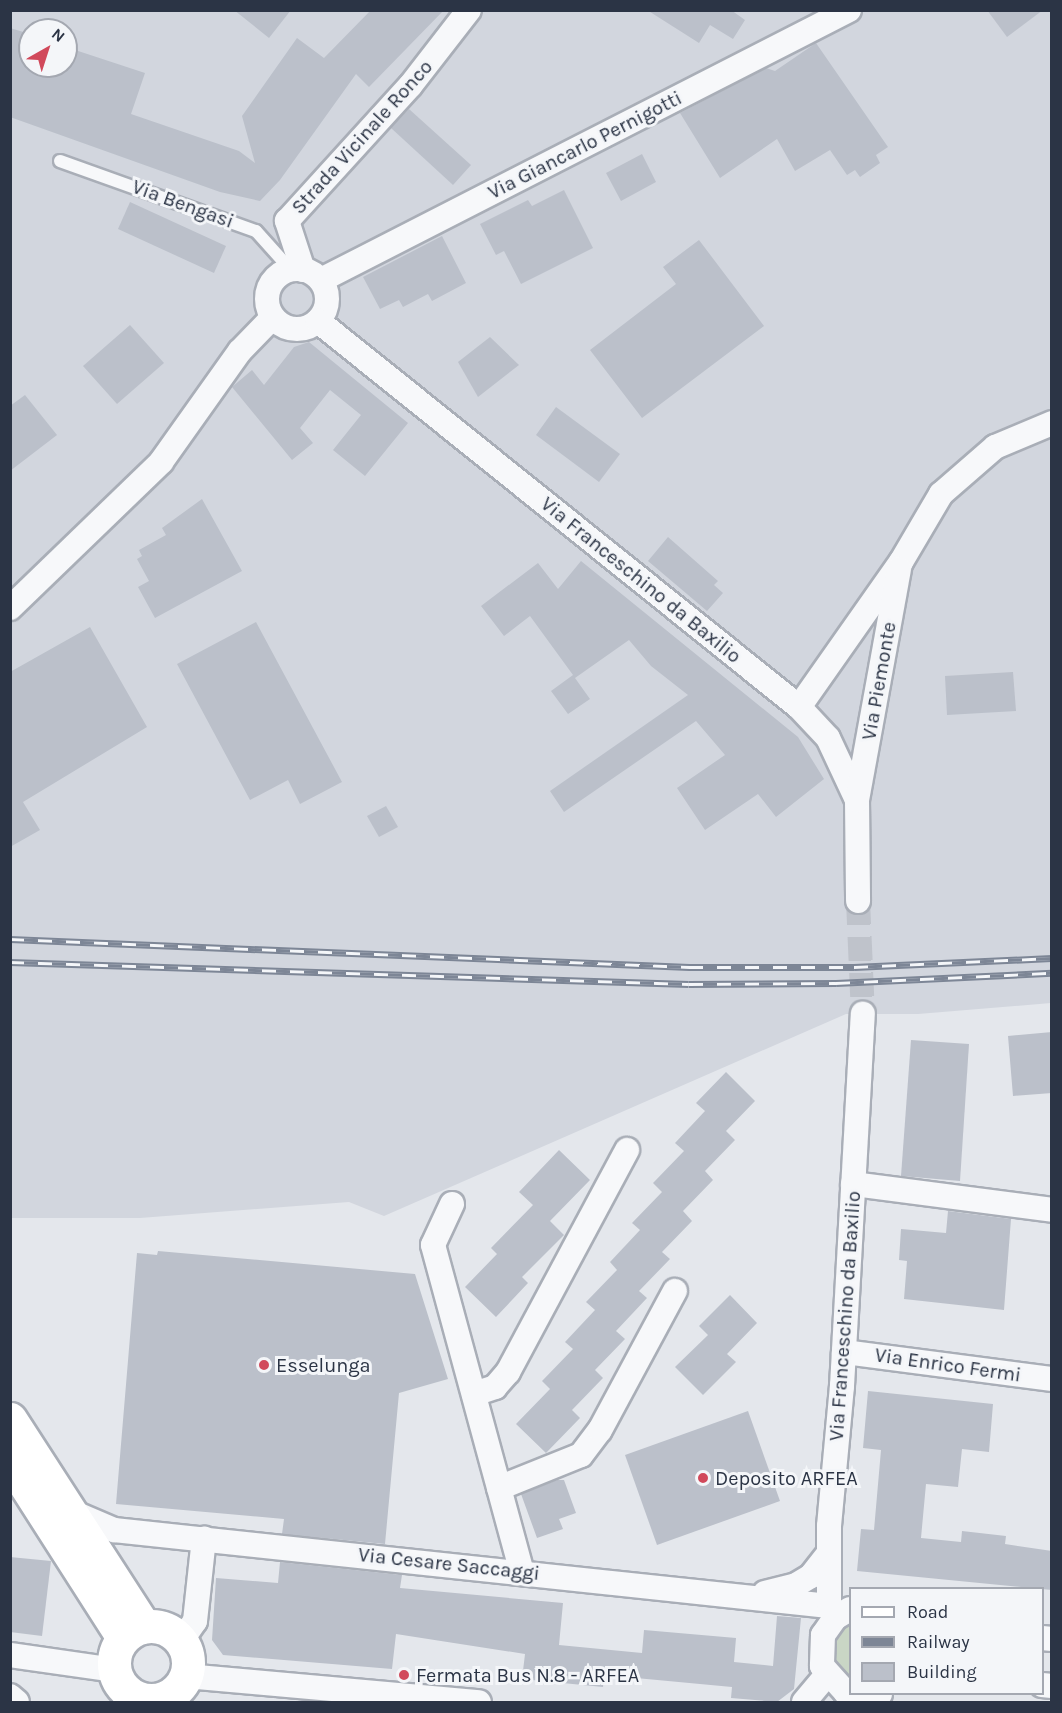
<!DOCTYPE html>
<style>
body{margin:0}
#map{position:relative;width:1062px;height:1713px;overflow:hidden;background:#e4e7ec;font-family:Karla,sans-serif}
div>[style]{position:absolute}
.built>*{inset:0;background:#d2d6de}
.green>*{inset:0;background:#c9d6c5}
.building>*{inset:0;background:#bbc0ca}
.street-tunnel>*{height:24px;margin-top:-12px;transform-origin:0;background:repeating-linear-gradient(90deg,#bfc3cb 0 24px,transparent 0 36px)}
.roads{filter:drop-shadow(2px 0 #a9aeb7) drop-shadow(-2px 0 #a9aeb7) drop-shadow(0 2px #a9aeb7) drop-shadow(0 -2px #a9aeb7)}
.lane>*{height:12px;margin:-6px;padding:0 6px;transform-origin:6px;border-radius:6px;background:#f7f8fa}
.street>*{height:24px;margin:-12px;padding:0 12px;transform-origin:12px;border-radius:12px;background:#f7f8fa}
.street>.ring{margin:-12px;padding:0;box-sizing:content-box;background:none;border:24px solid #f7f8fa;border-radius:50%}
.secondary>*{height:33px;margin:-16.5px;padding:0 16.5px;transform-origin:16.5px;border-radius:16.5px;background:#fff}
.secondary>.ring{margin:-16.5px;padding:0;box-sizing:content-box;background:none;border:33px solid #fff;border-radius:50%}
.rail>*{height:7px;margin-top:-3.5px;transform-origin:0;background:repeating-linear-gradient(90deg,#f4f6f9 0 14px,#7d8696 0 28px);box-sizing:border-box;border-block:2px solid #7d8696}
.dots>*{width:16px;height:16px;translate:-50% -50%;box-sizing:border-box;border:3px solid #f4f6f9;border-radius:50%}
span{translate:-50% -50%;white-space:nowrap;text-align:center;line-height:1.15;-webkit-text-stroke:6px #f4f6f9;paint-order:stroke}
.street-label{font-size:20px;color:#2b3445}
.poi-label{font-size:20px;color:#2b3445}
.left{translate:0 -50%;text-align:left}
.frame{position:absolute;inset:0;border:12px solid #2b3445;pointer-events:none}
.legend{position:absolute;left:849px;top:1587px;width:195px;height:108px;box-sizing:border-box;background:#f4f6f9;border:2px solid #a4a8b1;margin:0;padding:8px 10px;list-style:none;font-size:18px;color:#2b3445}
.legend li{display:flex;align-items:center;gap:12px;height:30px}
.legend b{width:30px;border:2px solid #a4a8b1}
.north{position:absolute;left:18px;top:18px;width:60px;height:60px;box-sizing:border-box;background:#f4f6f9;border:2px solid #a4a8b1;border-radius:50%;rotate:39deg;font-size:16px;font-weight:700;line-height:24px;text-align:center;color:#2b3445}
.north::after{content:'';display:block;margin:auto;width:21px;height:27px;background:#d1495b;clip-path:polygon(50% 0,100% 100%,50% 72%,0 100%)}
</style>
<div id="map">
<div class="built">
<div style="clip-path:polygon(evenodd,11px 11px,1051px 11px,1051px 1003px,918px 1014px,846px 1014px,384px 1216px,349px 1202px,140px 1218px,11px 1218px,11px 11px,30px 30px,66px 30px,66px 66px,30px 66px,30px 30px)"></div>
</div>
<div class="green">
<div style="clip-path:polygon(850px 1622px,850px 1681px,832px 1660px,834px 1638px)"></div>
</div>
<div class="building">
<div style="clip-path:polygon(234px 10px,291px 10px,269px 38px)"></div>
<div style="clip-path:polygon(371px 10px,444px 10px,369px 87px,356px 74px,280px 180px,260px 201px,220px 192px,10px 117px,10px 28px,30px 34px,30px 66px,66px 66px,66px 47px,145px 73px,131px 114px,239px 151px,255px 163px,242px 116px,297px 38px,324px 58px)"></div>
<div style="clip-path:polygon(647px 10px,731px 10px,745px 20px,733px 39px,710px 25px,699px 43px)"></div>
<div style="clip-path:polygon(987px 10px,1043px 10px,1007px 37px)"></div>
<div style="clip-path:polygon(816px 43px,888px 147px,876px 155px,880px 163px,860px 177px,855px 170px,847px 175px,830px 150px,795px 171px,777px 139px,720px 178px,680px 113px,766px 68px,775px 71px)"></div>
<div style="clip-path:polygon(409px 109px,471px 165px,453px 185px,391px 128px)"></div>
<div style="clip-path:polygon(642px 154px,656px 182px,621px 201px,606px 173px)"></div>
<div style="clip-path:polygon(564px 190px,593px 248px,521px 284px,504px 251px,496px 255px,480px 224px,528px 200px,532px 206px)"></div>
<div style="clip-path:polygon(130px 202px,226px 246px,214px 273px,118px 229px)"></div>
<div style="clip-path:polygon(442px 236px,466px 283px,432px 301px,428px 294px,403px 307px,399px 300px,380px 309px,363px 277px)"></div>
<div style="clip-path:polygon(699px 240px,764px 326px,642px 418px,590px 350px,676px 284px,663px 267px)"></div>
<div style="clip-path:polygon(130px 325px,164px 363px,117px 404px,83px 366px)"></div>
<div style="clip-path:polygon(490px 337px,519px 365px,478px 397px,458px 362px)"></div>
<div style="clip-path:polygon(309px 342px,408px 423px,365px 476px,333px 450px,361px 415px,330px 390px,300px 428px,313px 443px,292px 460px,232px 387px,252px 370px,264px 385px,294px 347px)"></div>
<div style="clip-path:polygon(25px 395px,57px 435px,10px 471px,10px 406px)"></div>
<div style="clip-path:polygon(556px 407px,620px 454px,599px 482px,536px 435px)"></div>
<div style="clip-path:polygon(202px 499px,242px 571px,155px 618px,138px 587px,149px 581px,137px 559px,142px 556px,139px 550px,166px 535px,162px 528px)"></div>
<div style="clip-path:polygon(668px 537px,718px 581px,714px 585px,723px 593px,707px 611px,648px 561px)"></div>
<div style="clip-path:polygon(581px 561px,798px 737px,824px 779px,776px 817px,758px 794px,705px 830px,677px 788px,725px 755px,696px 721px,564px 812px,550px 791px,688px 695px,651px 666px,629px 640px,575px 678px,590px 699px,568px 714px,551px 691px,573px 675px,530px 616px,504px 636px,481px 606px,538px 563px,558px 589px)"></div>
<div style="clip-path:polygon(256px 622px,342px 782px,300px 804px,288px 780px,250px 800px,177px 664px)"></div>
<div style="clip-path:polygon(90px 627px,147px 727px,23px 802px,40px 830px,10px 847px,10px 672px)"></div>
<div style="clip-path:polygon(1013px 672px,1016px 711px,947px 715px,945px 676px)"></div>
<div style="clip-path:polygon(386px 806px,398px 827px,379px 837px,367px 816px)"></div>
<div style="clip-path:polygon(1052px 1032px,1052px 1093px,1013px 1096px,1008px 1036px)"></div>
<div style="clip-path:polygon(911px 1040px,969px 1044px,960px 1181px,901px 1176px)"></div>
<div style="clip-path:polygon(726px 1072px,755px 1101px,726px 1131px,735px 1140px,705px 1171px,713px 1180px,683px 1211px,692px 1221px,662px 1252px,670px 1259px,639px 1291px,647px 1298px,616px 1331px,625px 1339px,595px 1370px,603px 1378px,572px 1410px,580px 1418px,546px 1453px,516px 1424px,550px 1389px,542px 1381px,573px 1349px,565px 1342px,595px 1310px,586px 1302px,617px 1270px,610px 1262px,640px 1230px,632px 1223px,662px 1192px,653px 1183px,684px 1151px,675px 1143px,705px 1111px,696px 1103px)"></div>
<div style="clip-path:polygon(559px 1150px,590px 1180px,550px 1221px,564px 1235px,522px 1277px,528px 1283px,496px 1317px,465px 1287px,497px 1254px,491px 1248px,533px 1205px,519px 1192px)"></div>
<div style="clip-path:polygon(948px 1211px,1011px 1219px,1004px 1310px,904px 1299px,907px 1261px,899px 1260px,901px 1229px,946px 1233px)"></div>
<div style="clip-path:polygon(158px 1251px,415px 1274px,448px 1379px,399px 1393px,385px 1544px,282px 1534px,284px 1519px,116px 1504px,137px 1253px,157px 1255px)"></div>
<div style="clip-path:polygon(730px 1295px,757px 1323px,727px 1354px,736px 1362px,703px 1395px,675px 1367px,708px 1335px,699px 1326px)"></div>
<div style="clip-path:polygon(868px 1391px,993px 1404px,989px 1452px,962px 1449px,958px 1487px,926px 1484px,921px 1538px,961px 1542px,962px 1531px,1006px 1536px,1005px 1544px,1052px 1551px,1052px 1590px,857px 1571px,861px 1529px,874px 1530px,881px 1450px,863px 1448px)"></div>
<div style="clip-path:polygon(748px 1411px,780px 1501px,657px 1545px,625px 1455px)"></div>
<div style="clip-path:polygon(557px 1480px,564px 1480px,576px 1513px,559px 1519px,563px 1529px,537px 1538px,521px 1494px)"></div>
<div style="clip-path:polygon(10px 1557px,51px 1561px,42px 1636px,10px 1632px)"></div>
<div style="clip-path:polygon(280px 1562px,402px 1575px,400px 1588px,563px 1603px,559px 1645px,642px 1653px,644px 1630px,736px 1638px,734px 1662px,773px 1666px,777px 1616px,801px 1618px,794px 1689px,777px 1702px,731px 1698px,732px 1687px,604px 1675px,603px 1687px,522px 1679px,525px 1654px,396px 1634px,392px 1669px,223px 1655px,212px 1640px,216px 1578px,278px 1583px)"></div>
</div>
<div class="street-tunnel">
<div style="left:858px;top:901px;width:113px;rotate:87.5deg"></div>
</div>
<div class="roads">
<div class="lane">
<div style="left:60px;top:161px;width:208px;rotate:19.7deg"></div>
<div style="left:256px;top:231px;width:52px;rotate:48.1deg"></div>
</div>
<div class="street">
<div class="ring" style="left:267px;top:269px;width:36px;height:36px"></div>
<div style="left:303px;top:270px;width:52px;rotate:-108.1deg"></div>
<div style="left:287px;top:221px;width:183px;rotate:-47.7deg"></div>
<div style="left:410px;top:86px;width:96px;rotate:-52.2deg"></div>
<div style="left:321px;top:280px;width:593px;rotate:-27.08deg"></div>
<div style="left:318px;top:321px;width:617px;rotate:38.75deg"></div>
<div style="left:799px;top:707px;width:42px;rotate:46.9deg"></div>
<div style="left:828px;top:738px;width:68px;rotate:64.9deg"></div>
<div style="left:857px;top:800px;width:101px;rotate:89.4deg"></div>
<div style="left:10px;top:608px;width:210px;rotate:-44deg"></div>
<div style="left:161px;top:462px;width:136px;rotate:-54.6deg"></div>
<div style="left:240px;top:351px;width:47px;rotate:-45.9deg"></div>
<div style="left:799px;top:707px;width:177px;rotate:-54.9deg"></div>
<div style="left:901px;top:562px;width:79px;rotate:-59.5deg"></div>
<div style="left:941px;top:494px;width:72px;rotate:-41deg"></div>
<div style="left:995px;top:447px;width:62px;rotate:-22.8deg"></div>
<div style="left:857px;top:800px;width:235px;rotate:-79.7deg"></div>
<div style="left:853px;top:1184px;width:201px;rotate:7.4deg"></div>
<div style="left:452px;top:1204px;width:45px;rotate:114.9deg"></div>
<div style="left:433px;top:1245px;width:339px;rotate:74.8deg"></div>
<div style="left:844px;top:1352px;width:210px;rotate:7.4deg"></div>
<div style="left:474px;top:1394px;width:22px;rotate:-18deg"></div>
<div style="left:495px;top:1387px;width:20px;rotate:-49deg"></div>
<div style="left:508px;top:1372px;width:252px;rotate:-61.8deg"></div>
<div style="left:499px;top:1488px;width:88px;rotate:-21.9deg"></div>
<div style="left:581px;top:1455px;width:31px;rotate:-53deg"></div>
<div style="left:600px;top:1430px;width:158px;rotate:-61.7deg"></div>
<div style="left:72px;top:1512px;width:46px;rotate:23.2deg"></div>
<div style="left:114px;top:1530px;width:719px;rotate:6.07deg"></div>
<div style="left:765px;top:1593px;width:32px;rotate:-14deg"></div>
<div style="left:796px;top:1585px;width:17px;rotate:-31deg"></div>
<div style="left:811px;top:1576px;width:29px;rotate:-52deg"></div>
<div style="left:850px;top:1609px;width:17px;rotate:149deg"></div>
<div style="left:835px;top:1618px;width:21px;rotate:125deg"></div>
<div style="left:823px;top:1635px;width:31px;rotate:92deg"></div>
<div style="left:822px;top:1666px;width:36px;rotate:48deg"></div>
<div style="left:846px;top:1693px;width:34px;rotate:2deg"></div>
<div style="left:835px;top:1618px;width:13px;rotate:-117deg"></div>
<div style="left:829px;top:1606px;width:80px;rotate:-90deg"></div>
<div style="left:829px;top:1526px;width:141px;rotate:-84.7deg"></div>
<div style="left:842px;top:1386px;width:373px;rotate:-86.8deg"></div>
<div style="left:1042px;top:1638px;width:10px;rotate:6deg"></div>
<div style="left:181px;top:1641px;width:24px;rotate:-55deg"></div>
<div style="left:195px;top:1621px;width:83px;rotate:-83.8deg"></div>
<div style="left:10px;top:1655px;width:105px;rotate:8.2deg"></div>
<div style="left:186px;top:1676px;width:294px;rotate:5.1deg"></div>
<div style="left:1042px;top:1685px;width:10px;rotate:6deg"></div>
<div style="left:10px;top:1696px;width:9px;rotate:41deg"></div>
<div style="left:804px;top:1702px;width:34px;rotate:-50deg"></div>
</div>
<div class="secondary">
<div style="left:10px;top:1419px;width:247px;rotate:57.1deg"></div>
<div style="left:10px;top:1461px;width:210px;rotate:57.4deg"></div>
<div class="ring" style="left:114px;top:1626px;width:41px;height:41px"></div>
</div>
</div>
<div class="rail">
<div style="left:10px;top:939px;width:680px;rotate:2.36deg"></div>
<div style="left:689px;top:967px;width:165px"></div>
<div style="left:854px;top:967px;width:198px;rotate:-2.6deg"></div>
<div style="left:10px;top:962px;width:679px;rotate:1.86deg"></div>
<div style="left:689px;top:984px;width:147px;rotate:-0.4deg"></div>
<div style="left:836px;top:983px;width:216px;rotate:-2.7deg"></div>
</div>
<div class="dots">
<div style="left:264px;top:1365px;background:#d1495b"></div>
<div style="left:703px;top:1478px;background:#d1495b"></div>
<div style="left:404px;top:1675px;background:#d1495b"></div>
</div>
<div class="street-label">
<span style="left:362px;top:137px;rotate:-48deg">Strada Vicinale Ronco</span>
<span style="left:585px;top:145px;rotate:-27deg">Via Giancarlo Pernigotti</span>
<span style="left:183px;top:204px;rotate:20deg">Via Bengasi</span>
<span style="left:641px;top:580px;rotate:39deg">Via Franceschino da Baxilio</span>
<span style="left:879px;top:681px;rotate:-80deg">Via Piemonte</span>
<span style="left:845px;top:1316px;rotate:-86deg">Via Franceschino da Baxilio</span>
<span style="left:948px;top:1365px;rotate:8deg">Via Enrico Fermi</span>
<span style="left:449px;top:1564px;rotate:6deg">Via Cesare Saccaggi</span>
</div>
<div class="poi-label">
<span class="left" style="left:276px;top:1365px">Esselunga</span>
<span class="left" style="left:715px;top:1478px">Deposito ARFEA</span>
<span class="left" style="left:416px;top:1675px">Fermata Bus N.8 - ARFEA</span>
</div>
<div class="frame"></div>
<ul class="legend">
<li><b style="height:8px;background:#fff"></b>Road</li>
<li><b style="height:8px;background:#7d8696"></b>Railway</li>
<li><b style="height:16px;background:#bbc0ca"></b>Building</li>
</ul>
<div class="north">N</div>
</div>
